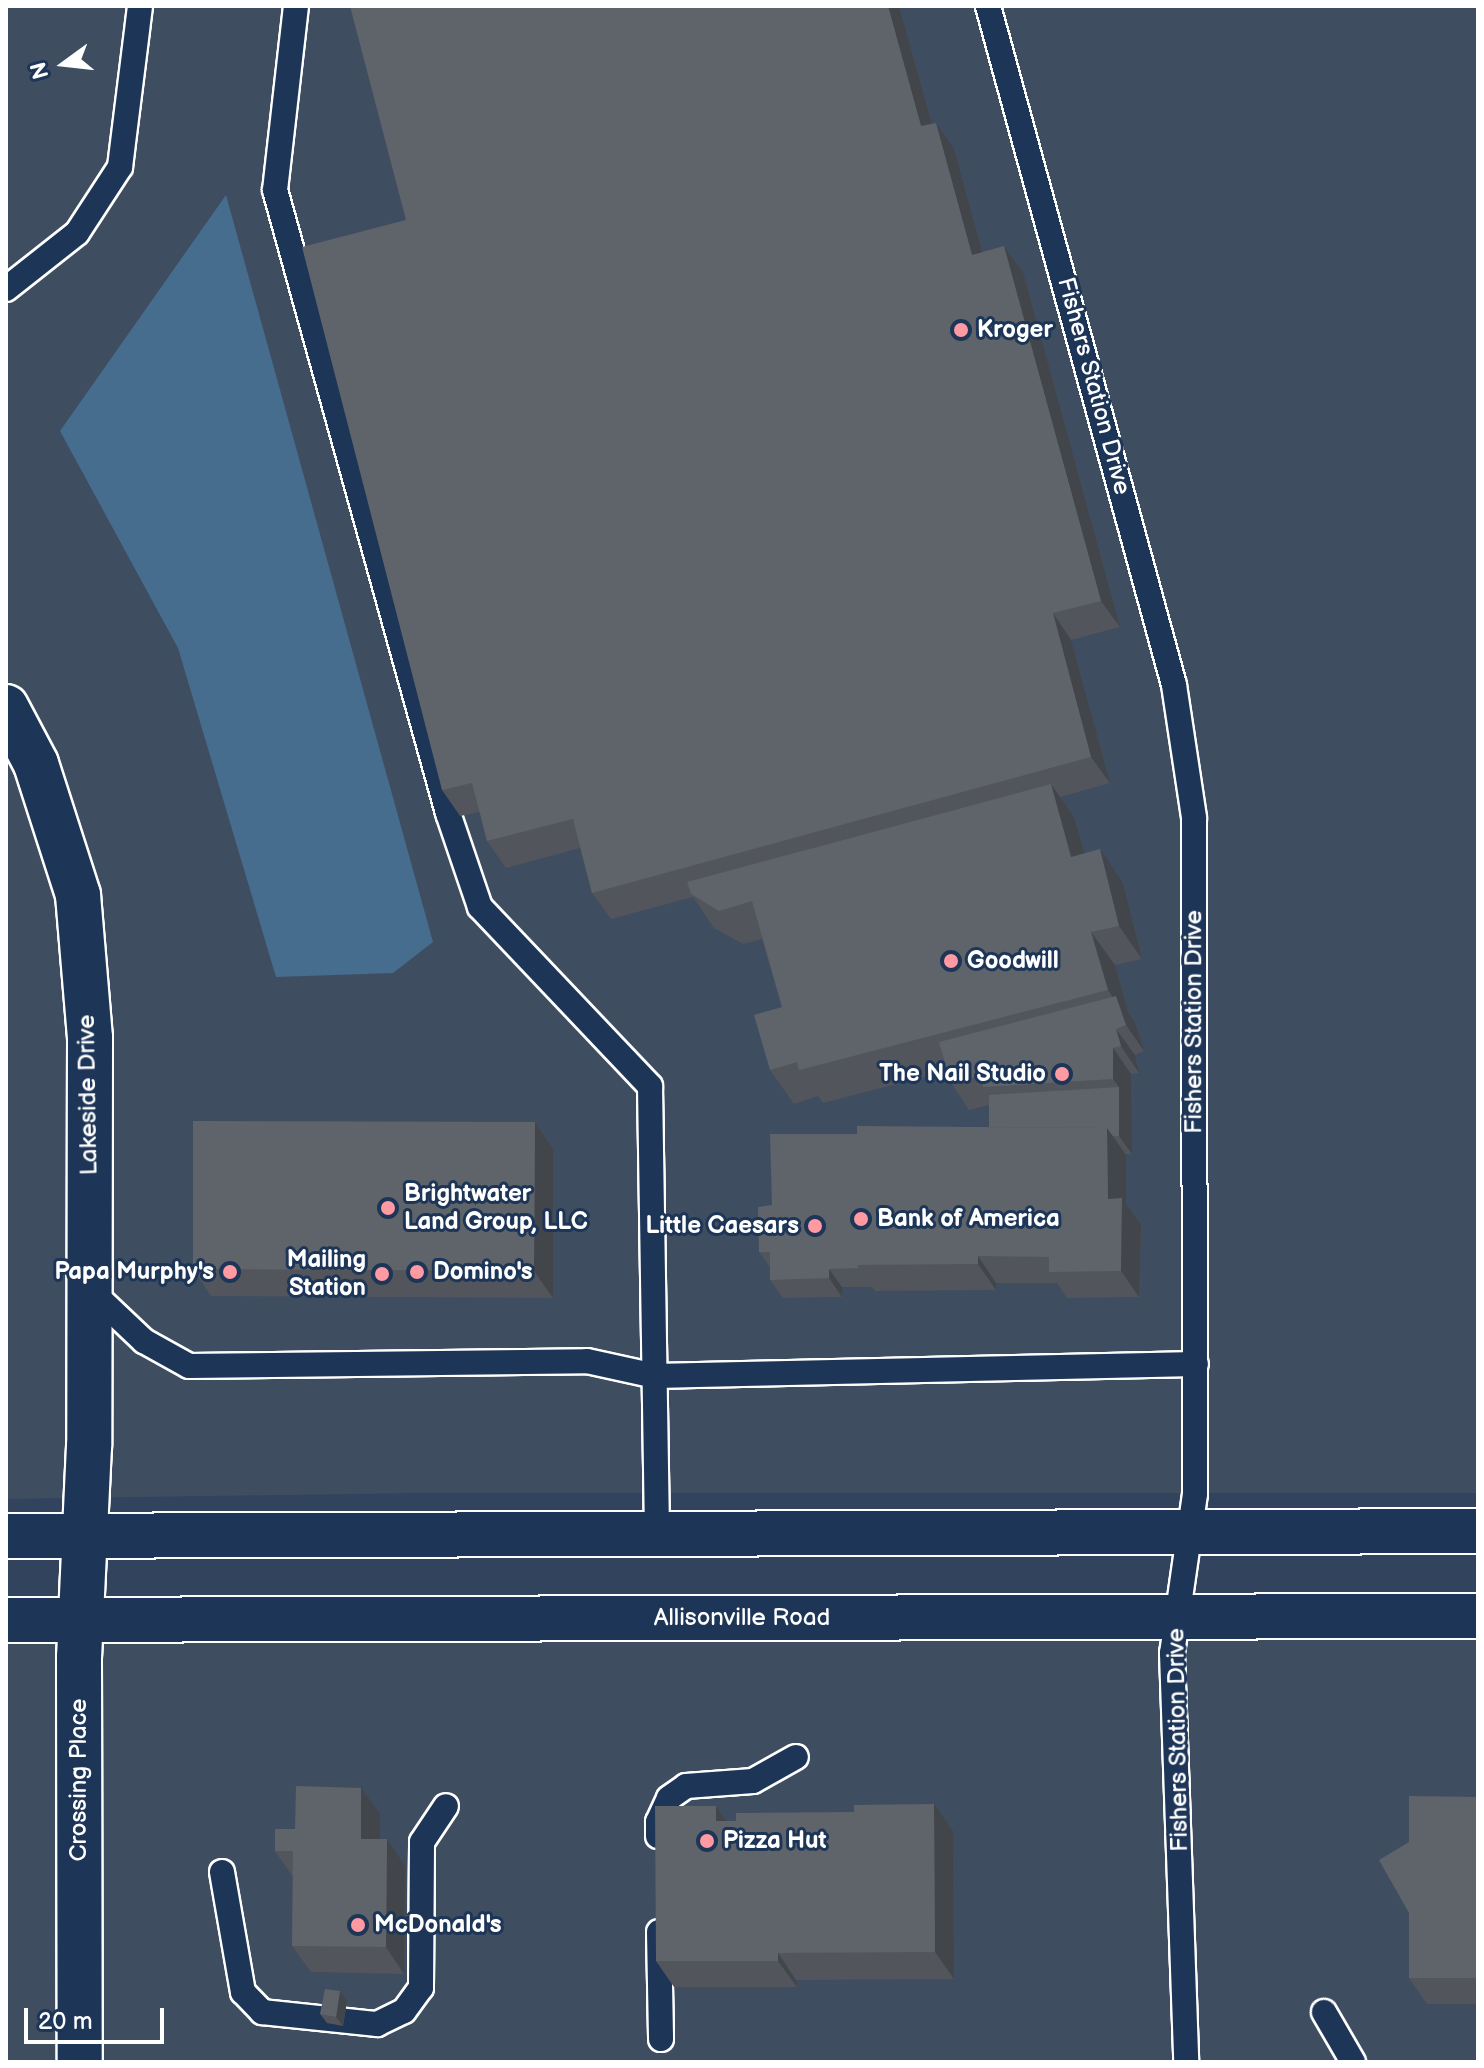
<!DOCTYPE html>
<style>
body{margin:0}
#map{position:relative;width:1484px;height:2068px;overflow:hidden;background:#31435d;font-family:"Balsamiq Sans",sans-serif}
div>[style]{position:absolute}
.built>*{inset:0;background:#3f4d61}
.water>*{inset:0;background:#466c8e}
.roads{filter:drop-shadow(2px 0 #fff) drop-shadow(-2px 0 #fff) drop-shadow(0 2px #fff) drop-shadow(0 -2px #fff)}
.service>*{height:24px;margin:-12px;padding:0 12px;transform-origin:12px;border-radius:12px;background:#1d3557}
.minor>*{height:44px;margin:-22px;padding:0 22px;transform-origin:22px;border-radius:22px;background:#1d3557}
.primary>*{height:44px;margin:-22px;padding:0 22px;transform-origin:22px;border-radius:22px;background:#1d3557}
.wall>*{inset:0;background:#52555b}
.shaded-wall>*{inset:0;background:#42454a}
.building>*{inset:0;background:#5f636a}
.dots>*{width:22px;height:22px;translate:-50% -50%;box-sizing:border-box;border:4px solid #1d3557;border-radius:50%}
span{translate:-50% -50%;white-space:nowrap;text-align:center;line-height:1.15;-webkit-text-stroke:6px #1d3557;paint-order:stroke}
.poi-label{font-size:24px;color:#fff;font-weight:700}
.left{translate:0 -50%;text-align:left}
.right{translate:-100% -50%;text-align:right}
.street-label{font-size:24px;color:#fff}
.frame{position:absolute;inset:0;border:8px solid #fff;pointer-events:none}
.north{position:absolute;left:24px;top:24px;width:80px;height:80px;-webkit-text-stroke:6px #1d3557;paint-order:stroke;rotate:255deg;font-size:22px;font-weight:700;line-height:32px;text-align:center;color:#fff}
.north::after{content:'';display:block;margin:auto;width:28px;height:36px;background:#fff;clip-path:polygon(50% 0,100% 100%,50% 72%,0 100%)}
.scale{position:absolute;left:24px;top:2008px;width:140px;height:36px;box-sizing:border-box;border:4px solid #fff;border-top:0;padding-left:10px;font-size:24px;line-height:28px;white-space:nowrap;color:#fff;-webkit-text-stroke:6px #1d3557;paint-order:stroke}
</style>
<div id="map">
<div class="built">
<div style="clip-path:polygon(6px 6px,1478px 6px,1478px 1493px,419px 1493px,6px 1499px)"></div>
<div style="clip-path:polygon(1478px 1631px,1478px 2062px,6px 2062px,6px 1636px)"></div>
</div>
<div class="water">
<div style="clip-path:polygon(226px 195px,433px 942px,393px 973px,276px 977px,178px 648px,60px 431px)"></div>
</div>
<div class="roads">
<div class="service">
<div style="left:296px;top:6px;width:185px;rotate:96.5deg"></div>
<div style="left:275px;top:190px;width:647px;rotate:74.48deg"></div>
<div style="left:448px;top:813px;width:99px;rotate:71.2deg"></div>
<div style="left:480px;top:907px;width:247px;rotate:46.5deg"></div>
<div style="left:650px;top:1086px;width:447px;rotate:89.1deg"></div>
<div style="left:988px;top:6px;width:704px;rotate:74.68deg"></div>
<div style="left:1174px;top:685px;width:134px;rotate:81.4deg"></div>
<div style="left:1194px;top:818px;width:676px;rotate:89.92deg"></div>
<div style="left:1195px;top:1494px;width:161px;rotate:98.2deg"></div>
<div style="left:1172px;top:1653px;width:409px;rotate:88deg"></div>
<div style="left:6px;top:289px;width:90px;rotate:-38.3deg"></div>
<div style="left:77px;top:233px;width:79px;rotate:-56.9deg"></div>
<div style="left:120px;top:167px;width:162px;rotate:-82.9deg"></div>
<div style="left:89px;top:1289px;width:76px;rotate:43.4deg"></div>
<div style="left:144px;top:1341px;width:51px;rotate:29.1deg"></div>
<div style="left:189px;top:1366px;width:398px;rotate:-0.7deg"></div>
<div style="left:587px;top:1361px;width:70px;rotate:12.4deg"></div>
<div style="left:655px;top:1376px;width:541px;rotate:-1.27deg"></div>
<div style="left:658px;top:1836px;width:14px;rotate:-90deg"></div>
<div style="left:658px;top:1822px;width:26px;rotate:-65deg"></div>
<div style="left:669px;top:1798px;width:21px;rotate:-35deg"></div>
<div style="left:686px;top:1786px;width:67px;rotate:-4.3deg"></div>
<div style="left:753px;top:1781px;width:49px;rotate:-29.2deg"></div>
<div style="left:222px;top:1872px;width:122px;rotate:80.1deg"></div>
<div style="left:243px;top:1992px;width:28px;rotate:46deg"></div>
<div style="left:262px;top:2012px;width:116px;rotate:6deg"></div>
<div style="left:377px;top:2024px;width:30px;rotate:-26deg"></div>
<div style="left:404px;top:2011px;width:29px;rotate:-54deg"></div>
<div style="left:421px;top:1988px;width:146px;rotate:-89.6deg"></div>
<div style="left:422px;top:1842px;width:43px;rotate:-56.3deg"></div>
<div style="left:659px;top:1932px;width:107px;rotate:88.9deg"></div>
<div style="left:1324px;top:2012px;width:58px;rotate:59.9deg"></div>
</div>
<div class="minor">
<div style="left:6px;top:707px;width:64px;rotate:62.2deg"></div>
<div style="left:36px;top:764px;width:138px;rotate:72.2deg"></div>
<div style="left:78px;top:895px;width:144px;rotate:85.2deg"></div>
<div style="left:90px;top:1038px;width:408px;rotate:90.1deg"></div>
<div style="left:89px;top:1446px;width:211px;rotate:92.7deg"></div>
<div style="left:79px;top:1657px;width:405px;rotate:89.9deg"></div>
</div>
<div class="primary">
<div style="left:6px;top:1536px;width:1472px;rotate:-0.19deg"></div>
<div style="left:6px;top:1620px;width:1472px;rotate:-0.16deg"></div>
</div>
</div>
<div class="wall">
<div style="clip-path:polygon(899px 6px,932px 124px,954px 149px,982px 252px,1004px 246px,1023px 272px,1120px 627px,1071px 640px,1110px 783px,1060px 797px,1074px 817px,1084px 853px,1123px 883px,1142px 959px,1115px 965px,1128px 1012px,1135px 1022px,1144px 1051px,1135px 1055px,1139px 1073px,1131px 1074px,1132px 1154px,1126px 1154px,1126px 1204px,1141px 1225px,1139px 1297px,1067px 1298px,1057px 1283px,996px 1283px,996px 1290px,875px 1291px,872px 1287px,842px 1287px,842px 1297px,783px 1298px,770px 1280px,770px 1267px,759px 1252px,772px 1205px,857px 1134px,989px 1127px,989px 1105px,969px 1110px,951px 1083px,947px 1071px,823px 1103px,818px 1096px,794px 1104px,770px 1070px,782px 1007px,762px 939px,743px 944px,714px 928px,693px 897px,611px 919px,592px 893px,580px 848px,506px 868px,487px 841px,480px 812px,460px 816px,442px 790px,406px 220px)"></div>
<div style="clip-path:polygon(535px 1122px,553px 1149px,553px 1298px,211px 1296px,193px 1269px)"></div>
<div style="clip-path:polygon(1478px 1797px,1478px 2004px,1427px 2004px,1409px 1978px,1409px 1842px)"></div>
<div style="clip-path:polygon(934px 1804px,953px 1831px,954px 1979px,796px 1980px,797px 1987px,674px 1987px,656px 1961px,716px 1806px,726px 1821px,736px 1821px,854px 1812px)"></div>
<div style="clip-path:polygon(380px 1814px,379px 1839px,387px 1839px,405px 1866px,404px 1974px,311px 1972px,292px 1946px,293px 1877px,275px 1851px,295px 1829px)"></div>
<div style="clip-path:polygon(340px 1991px,347px 2001px,343px 2026px,327px 2023px,320px 2014px)"></div>
</div>
<div class="shaded-wall">
<div style="clip-path:polygon(888px 6px,899px 6px,940px 153px,921px 126px)"></div>
<div style="clip-path:polygon(936px 123px,954px 149px,990px 281px,972px 255px)"></div>
<div style="clip-path:polygon(1004px 246px,1023px 272px,1120px 627px,1101px 601px)"></div>
<div style="clip-path:polygon(1053px 613px,1071px 640px,1110px 783px,1091px 757px)"></div>
<div style="clip-path:polygon(1051px 784px,1074px 817px,1095px 890px,1071px 857px)"></div>
<div style="clip-path:polygon(1100px 849px,1123px 883px,1142px 959px,1119px 926px)"></div>
<div style="clip-path:polygon(1091px 932px,1115px 965px,1128px 1012px,1135px 1022px,1144px 1051px,1126px 1025px,1120px 1008px,1108px 990px)"></div>
<div style="clip-path:polygon(1116px 1029px,1135px 1055px,1139px 1073px,1121px 1046px)"></div>
<div style="clip-path:polygon(1113px 1048px,1131px 1074px,1132px 1154px,1119px 1136px,1119px 1087px,1113px 1079px)"></div>
<div style="clip-path:polygon(535px 1122px,553px 1149px,553px 1298px,534px 1271px)"></div>
<div style="clip-path:polygon(1107px 1128px,1126px 1155px,1126px 1204px,1141px 1225px,1139px 1297px,1121px 1271px,1108px 1199px)"></div>
<div style="clip-path:polygon(978px 1256px,996px 1283px,996px 1290px,978px 1264px)"></div>
<div style="clip-path:polygon(829px 1269px,842px 1287px,842px 1297px,829px 1278px)"></div>
<div style="clip-path:polygon(361px 1788px,380px 1814px,379px 1866px,361px 1839px)"></div>
<div style="clip-path:polygon(934px 1804px,953px 1831px,954px 1979px,935px 1952px)"></div>
<div style="clip-path:polygon(716px 1806px,734px 1833px,716px 1821px)"></div>
<div style="clip-path:polygon(387px 1839px,405px 1866px,404px 1974px,386px 1947px)"></div>
<div style="clip-path:polygon(778px 1953px,796px 1980px,797px 1987px,778px 1961px)"></div>
<div style="clip-path:polygon(340px 1991px,347px 2001px,343px 2026px,336px 2017px)"></div>
</div>
<div class="building">
<div style="clip-path:polygon(350px 6px,888px 6px,921px 126px,936px 123px,972px 255px,1004px 246px,1101px 601px,1053px 613px,1091px 757px,592px 893px,573px 819px,487px 841px,472px 783px,442px 790px,302px 247px,406px 220px)"></div>
<div style="clip-path:polygon(1051px 784px,1071px 857px,1100px 849px,1119px 926px,1091px 932px,1108px 990px,799px 1070px,797px 1062px,770px 1070px,754px 1015px,782px 1007px,752px 901px,719px 911px,691px 894px,687px 882px)"></div>
<div style="clip-path:polygon(1116px 996px,1126px 1025px,1116px 1029px,1121px 1046px,1113px 1048px,1113px 1079px,983px 1087px,982px 1075px,951px 1083px,939px 1042px)"></div>
<div style="clip-path:polygon(1119px 1087px,1119px 1136px,1113px 1136px,1107px 1128px,989px 1127px,989px 1095px)"></div>
<div style="clip-path:polygon(193px 1121px,535px 1122px,534px 1271px,193px 1269px)"></div>
<div style="clip-path:polygon(857px 1126px,1107px 1128px,1108px 1199px,1122px 1198px,1121px 1271px,1049px 1272px,1049px 1257px,978px 1256px,978px 1264px,857px 1265px)"></div>
<div style="clip-path:polygon(770px 1134px,857px 1134px,857px 1265px,859px 1268px,829px 1269px,829px 1278px,770px 1280px,770px 1252px,759px 1252px,758px 1207px,772px 1205px)"></div>
<div style="clip-path:polygon(296px 1786px,361px 1788px,361px 1839px,387px 1839px,386px 1947px,292px 1946px,293px 1851px,275px 1851px,275px 1829px,295px 1829px)"></div>
<div style="clip-path:polygon(1409px 1796px,1478px 1797px,1478px 1978px,1409px 1978px,1409px 1913px,1379px 1860px,1409px 1842px)"></div>
<div style="clip-path:polygon(934px 1804px,935px 1952px,778px 1953px,778px 1961px,656px 1961px,655px 1806px,716px 1806px,716px 1821px,736px 1821px,736px 1813px,854px 1812px,854px 1805px)"></div>
<div style="clip-path:polygon(325px 1989px,340px 1991px,336px 2017px,320px 2014px)"></div>
</div>
<div class="dots">
<div style="left:961px;top:330px;background:#ff9aa2"></div>
<div style="left:951px;top:961px;background:#ff9aa2"></div>
<div style="left:1062px;top:1074px;background:#ff9aa2"></div>
<div style="left:388px;top:1208px;background:#ff9aa2"></div>
<div style="left:861px;top:1219px;background:#ff9aa2"></div>
<div style="left:815px;top:1226px;background:#ff9aa2"></div>
<div style="left:230px;top:1272px;background:#ff9aa2"></div>
<div style="left:417px;top:1272px;background:#ff9aa2"></div>
<div style="left:382px;top:1274px;background:#ff9aa2"></div>
<div style="left:707px;top:1841px;background:#ff9aa2"></div>
<div style="left:358px;top:1925px;background:#ff9aa2"></div>
</div>
<div class="poi-label">
<span class="left" style="left:977px;top:330px">Kroger</span>
<span class="left" style="left:967px;top:961px">Goodwill</span>
<span class="right" style="left:1046px;top:1074px">The Nail Studio</span>
<span class="left" style="left:404px;top:1208px">Brightwater<br>Land Group, LLC</span>
<span class="left" style="left:877px;top:1219px">Bank of America</span>
<span class="right" style="left:799px;top:1226px">Little Caesars</span>
<span class="right" style="left:366px;top:1274px">Mailing<br>Station</span>
<span class="right" style="left:214px;top:1272px">Papa Murphy's</span>
<span class="left" style="left:433px;top:1272px">Domino's</span>
<span class="left" style="left:723px;top:1841px">Pizza Hut</span>
<span class="left" style="left:374px;top:1925px">McDonald's</span>
</div>
<div class="street-label">
<span style="left:1094px;top:386px;rotate:75deg">Fishers Station Drive</span>
<span style="left:1194px;top:1022px;rotate:-90deg">Fishers Station Drive</span>
<span style="left:88px;top:1095px;rotate:-91deg">Lakeside Drive</span>
<span style="left:742px;top:1618px">Allisonville Road</span>
<span style="left:1178px;top:1740px;rotate:-91deg">Fishers Station Drive</span>
<span style="left:79px;top:1780px;rotate:-90deg">Crossing Place</span>
</div>
<div class="frame"></div>
<div class="north">N</div>
<div class="scale">20 m</div>
</div>
